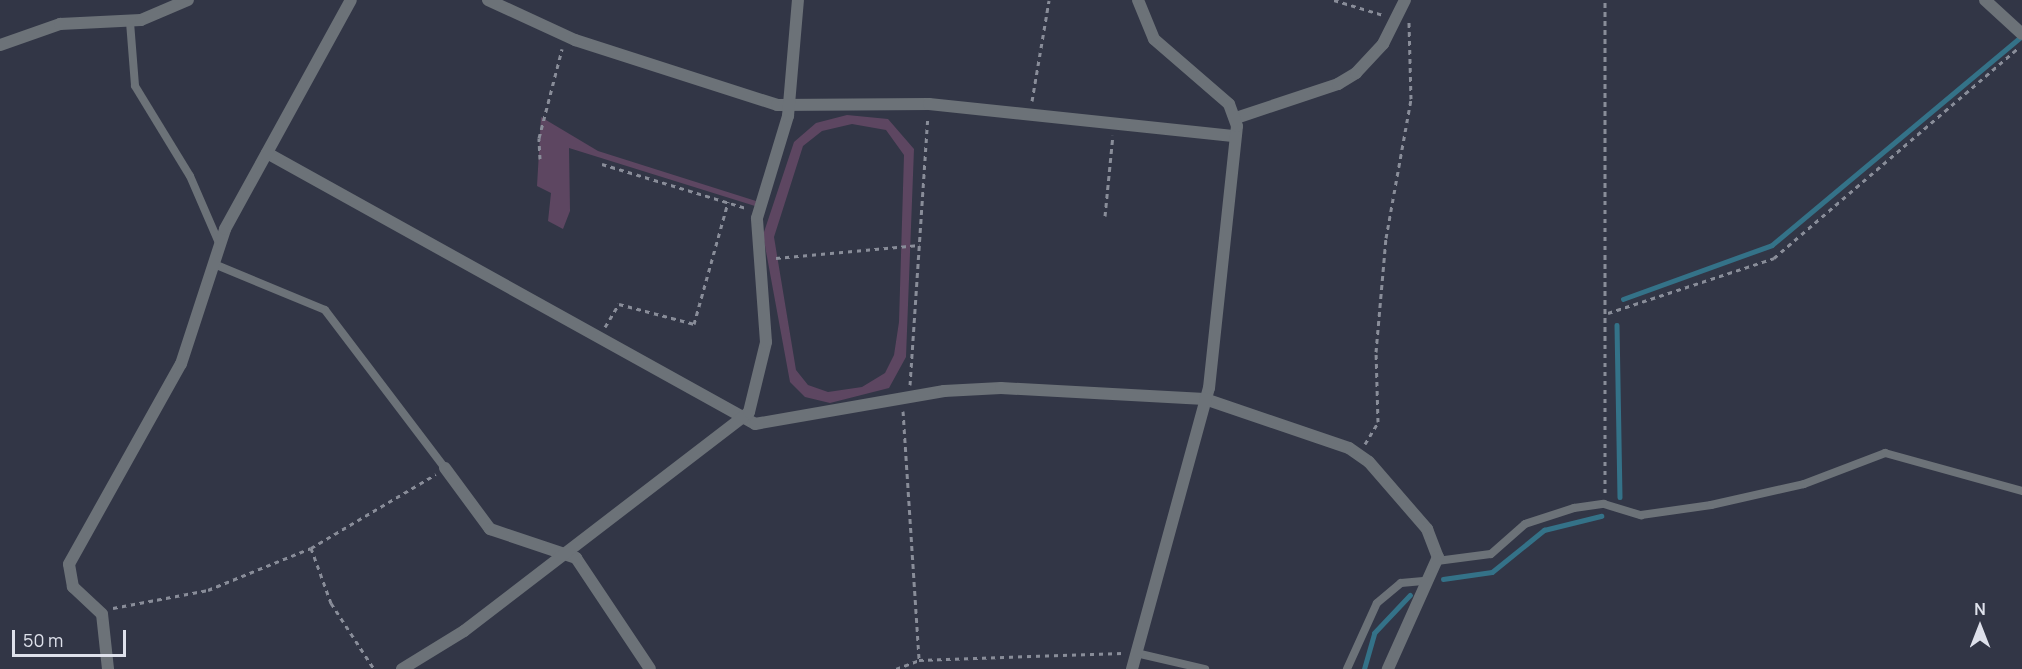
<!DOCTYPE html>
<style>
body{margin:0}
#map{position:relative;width:2022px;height:669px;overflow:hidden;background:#323646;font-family:Manrope,sans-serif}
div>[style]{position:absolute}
.green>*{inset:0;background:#5d4661}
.stream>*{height:4.5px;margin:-2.25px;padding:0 2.25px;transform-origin:2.25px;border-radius:2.25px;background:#347288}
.path>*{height:3px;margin-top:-1.5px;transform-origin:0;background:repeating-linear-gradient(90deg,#898d99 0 4.5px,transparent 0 9px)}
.lane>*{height:8px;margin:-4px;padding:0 4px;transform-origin:4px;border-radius:4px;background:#6c7278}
.street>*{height:12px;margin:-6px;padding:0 6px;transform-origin:6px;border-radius:6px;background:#6c7278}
span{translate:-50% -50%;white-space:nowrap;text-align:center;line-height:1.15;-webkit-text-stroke:5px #323646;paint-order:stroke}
.north{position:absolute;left:1950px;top:597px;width:60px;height:60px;-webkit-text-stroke:4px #323646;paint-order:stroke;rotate:0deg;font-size:16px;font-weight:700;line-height:24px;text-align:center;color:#dee1eb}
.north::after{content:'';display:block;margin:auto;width:21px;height:27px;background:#dee1eb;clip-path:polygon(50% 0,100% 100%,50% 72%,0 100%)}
.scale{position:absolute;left:12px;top:630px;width:114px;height:27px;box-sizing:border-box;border:3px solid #dee1eb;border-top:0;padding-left:8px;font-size:18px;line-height:21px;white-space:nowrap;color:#dee1eb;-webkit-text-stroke:4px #323646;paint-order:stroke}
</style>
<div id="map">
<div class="green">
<div style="clip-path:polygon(evenodd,847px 115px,888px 119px,914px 149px,906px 357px,889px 388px,830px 403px,805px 397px,790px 382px,763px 235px,794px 142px,816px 123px,847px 115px,852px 124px,886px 130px,904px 155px,899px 322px,894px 355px,885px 373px,862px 387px,828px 392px,808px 385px,796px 370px,774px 237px,803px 146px,822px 131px,852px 124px)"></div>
<div style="clip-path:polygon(541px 117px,598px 151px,756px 201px,755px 206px,569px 148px,570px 211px,563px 229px,548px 221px,551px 193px,537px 186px)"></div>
</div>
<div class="stream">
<div style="left:1623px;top:299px;width:158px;rotate:-19.9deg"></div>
<div style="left:1772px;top:245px;width:326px;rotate:-39.9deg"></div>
<div style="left:1617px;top:325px;width:172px;rotate:89deg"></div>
<div style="left:1443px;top:579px;width:49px;rotate:-8.1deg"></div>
<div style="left:1492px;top:572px;width:67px;rotate:-38.9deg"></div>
<div style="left:1544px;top:530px;width:59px;rotate:-13.8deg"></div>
<div style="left:1364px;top:669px;width:37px;rotate:-74deg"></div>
<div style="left:1374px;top:633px;width:52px;rotate:-46.5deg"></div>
</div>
<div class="path">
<div style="left:1334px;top:0;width:51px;rotate:17deg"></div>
<div style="left:1032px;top:101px;width:102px;rotate:-80.4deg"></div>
<div style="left:540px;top:159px;width:21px;rotate:-93deg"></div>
<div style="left:539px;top:138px;width:92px;rotate:-75.5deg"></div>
<div style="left:602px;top:164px;width:151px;rotate:17deg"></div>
<div style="left:1105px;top:216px;width:81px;rotate:-84.4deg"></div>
<div style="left:776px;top:258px;width:144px;rotate:-5.2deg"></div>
<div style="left:1608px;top:313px;width:175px;rotate:-18.3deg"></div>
<div style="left:1774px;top:258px;width:323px;rotate:-40.7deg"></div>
<div style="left:605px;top:327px;width:27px;rotate:-59deg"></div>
<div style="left:619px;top:304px;width:78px;rotate:14.9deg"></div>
<div style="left:694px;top:324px;width:127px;rotate:-74.4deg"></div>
<div style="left:910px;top:385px;width:270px;rotate:-86.2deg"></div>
<div style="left:903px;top:411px;width:250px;rotate:86.3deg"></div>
<div style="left:1365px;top:444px;width:26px;rotate:-59deg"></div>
<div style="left:1378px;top:422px;width:70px;rotate:-91.6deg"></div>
<div style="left:1376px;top:352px;width:114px;rotate:-85deg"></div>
<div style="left:1386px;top:238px;width:141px;rotate:-79.8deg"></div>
<div style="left:1411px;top:99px;width:79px;rotate:-91.5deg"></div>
<div style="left:1605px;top:493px;width:493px;rotate:-90deg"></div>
<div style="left:311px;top:548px;width:59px;rotate:70deg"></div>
<div style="left:331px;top:603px;width:79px;rotate:56.9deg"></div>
<div style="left:113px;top:608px;width:97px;rotate:-10.7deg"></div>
<div style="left:208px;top:590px;width:111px;rotate:-22.2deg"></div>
<div style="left:311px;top:548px;width:145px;rotate:-30.6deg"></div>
<div style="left:896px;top:669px;width:25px;rotate:-21deg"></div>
<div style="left:919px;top:660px;width:204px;rotate:-2deg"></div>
</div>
<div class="lane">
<div style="left:130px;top:22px;width:64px;rotate:85.5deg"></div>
<div style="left:135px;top:86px;width:105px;rotate:58.6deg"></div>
<div style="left:190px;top:176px;width:73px;rotate:66.6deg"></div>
<div style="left:214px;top:264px;width:120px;rotate:22.5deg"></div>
<div style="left:325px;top:310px;width:198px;rotate:52.8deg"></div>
<div style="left:1437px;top:561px;width:54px;rotate:-7.4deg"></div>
<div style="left:1491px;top:554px;width:45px;rotate:-41.4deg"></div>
<div style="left:1525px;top:524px;width:52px;rotate:-18.1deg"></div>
<div style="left:1574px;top:508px;width:30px;rotate:-8deg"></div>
<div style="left:1604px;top:504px;width:39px;rotate:17deg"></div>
<div style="left:1641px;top:515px;width:71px;rotate:-8.1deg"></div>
<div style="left:1711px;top:505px;width:95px;rotate:-12.7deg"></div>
<div style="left:1804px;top:484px;width:87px;rotate:-20.9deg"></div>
<div style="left:1885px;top:453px;width:142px;rotate:15.5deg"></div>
<div style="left:1136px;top:653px;width:71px;rotate:13.1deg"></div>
<div style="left:1347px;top:669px;width:72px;rotate:-65.6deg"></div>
<div style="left:1377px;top:603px;width:31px;rotate:-40deg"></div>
<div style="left:1401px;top:583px;width:25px;rotate:-5deg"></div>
</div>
<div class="street">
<div style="left:488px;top:0;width:96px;rotate:24.7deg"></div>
<div style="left:575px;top:40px;width:212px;rotate:17.8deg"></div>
<div style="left:777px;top:105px;width:152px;rotate:-0.4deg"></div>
<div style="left:929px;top:104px;width:308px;rotate:6deg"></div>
<div style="left:1985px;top:0;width:50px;rotate:42.6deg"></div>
<div style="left:0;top:45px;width:64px;rotate:-19.3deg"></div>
<div style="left:60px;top:24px;width:81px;rotate:-2.8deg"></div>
<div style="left:141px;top:20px;width:51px;rotate:-23.1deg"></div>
<div style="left:1236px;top:118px;width:108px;rotate:-18.4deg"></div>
<div style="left:1338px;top:84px;width:21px;rotate:-31deg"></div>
<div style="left:1356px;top:73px;width:40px;rotate:-47deg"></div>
<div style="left:1383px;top:44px;width:49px;rotate:-63.4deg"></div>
<div style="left:267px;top:153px;width:558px;rotate:29.04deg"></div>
<div style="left:755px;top:424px;width:192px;rotate:-9.9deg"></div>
<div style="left:944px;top:391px;width:57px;rotate:-3deg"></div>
<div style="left:1001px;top:388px;width:204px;rotate:3.1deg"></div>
<div style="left:1205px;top:399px;width:152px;rotate:18.8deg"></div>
<div style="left:1349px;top:448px;width:24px;rotate:35deg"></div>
<div style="left:1369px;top:462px;width:89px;rotate:49.1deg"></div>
<div style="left:1427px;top:529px;width:30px;rotate:69deg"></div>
<div style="left:1438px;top:557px;width:123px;rotate:114.1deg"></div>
<div style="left:445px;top:468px;width:76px;rotate:53.6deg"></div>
<div style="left:490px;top:529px;width:91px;rotate:18.6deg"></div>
<div style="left:576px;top:558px;width:133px;rotate:56.3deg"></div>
<div style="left:108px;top:669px;width:55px;rotate:-96.2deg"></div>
<div style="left:102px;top:614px;width:40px;rotate:-137deg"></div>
<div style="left:73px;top:587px;width:23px;rotate:-100deg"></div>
<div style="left:69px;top:564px;width:229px;rotate:-60.8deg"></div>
<div style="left:181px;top:364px;width:142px;rotate:-71.9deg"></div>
<div style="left:225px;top:229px;width:261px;rotate:-61.2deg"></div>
<div style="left:402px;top:669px;width:73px;rotate:-31.5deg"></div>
<div style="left:464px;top:631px;width:359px;rotate:-37.5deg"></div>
<div style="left:749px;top:412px;width:72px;rotate:-76.3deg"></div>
<div style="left:766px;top:342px;width:124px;rotate:-94.2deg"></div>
<div style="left:757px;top:218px;width:107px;rotate:-73.1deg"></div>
<div style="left:788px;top:116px;width:116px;rotate:-85.1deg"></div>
<div style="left:1132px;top:669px;width:291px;rotate:-74.7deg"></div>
<div style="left:1209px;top:388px;width:263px;rotate:-83.9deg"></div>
<div style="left:1237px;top:126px;width:23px;rotate:-110deg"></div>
<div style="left:1229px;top:104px;width:99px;rotate:-139.1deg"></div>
<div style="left:1154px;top:39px;width:42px;rotate:-112.3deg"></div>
</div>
<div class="north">N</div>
<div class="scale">50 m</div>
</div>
